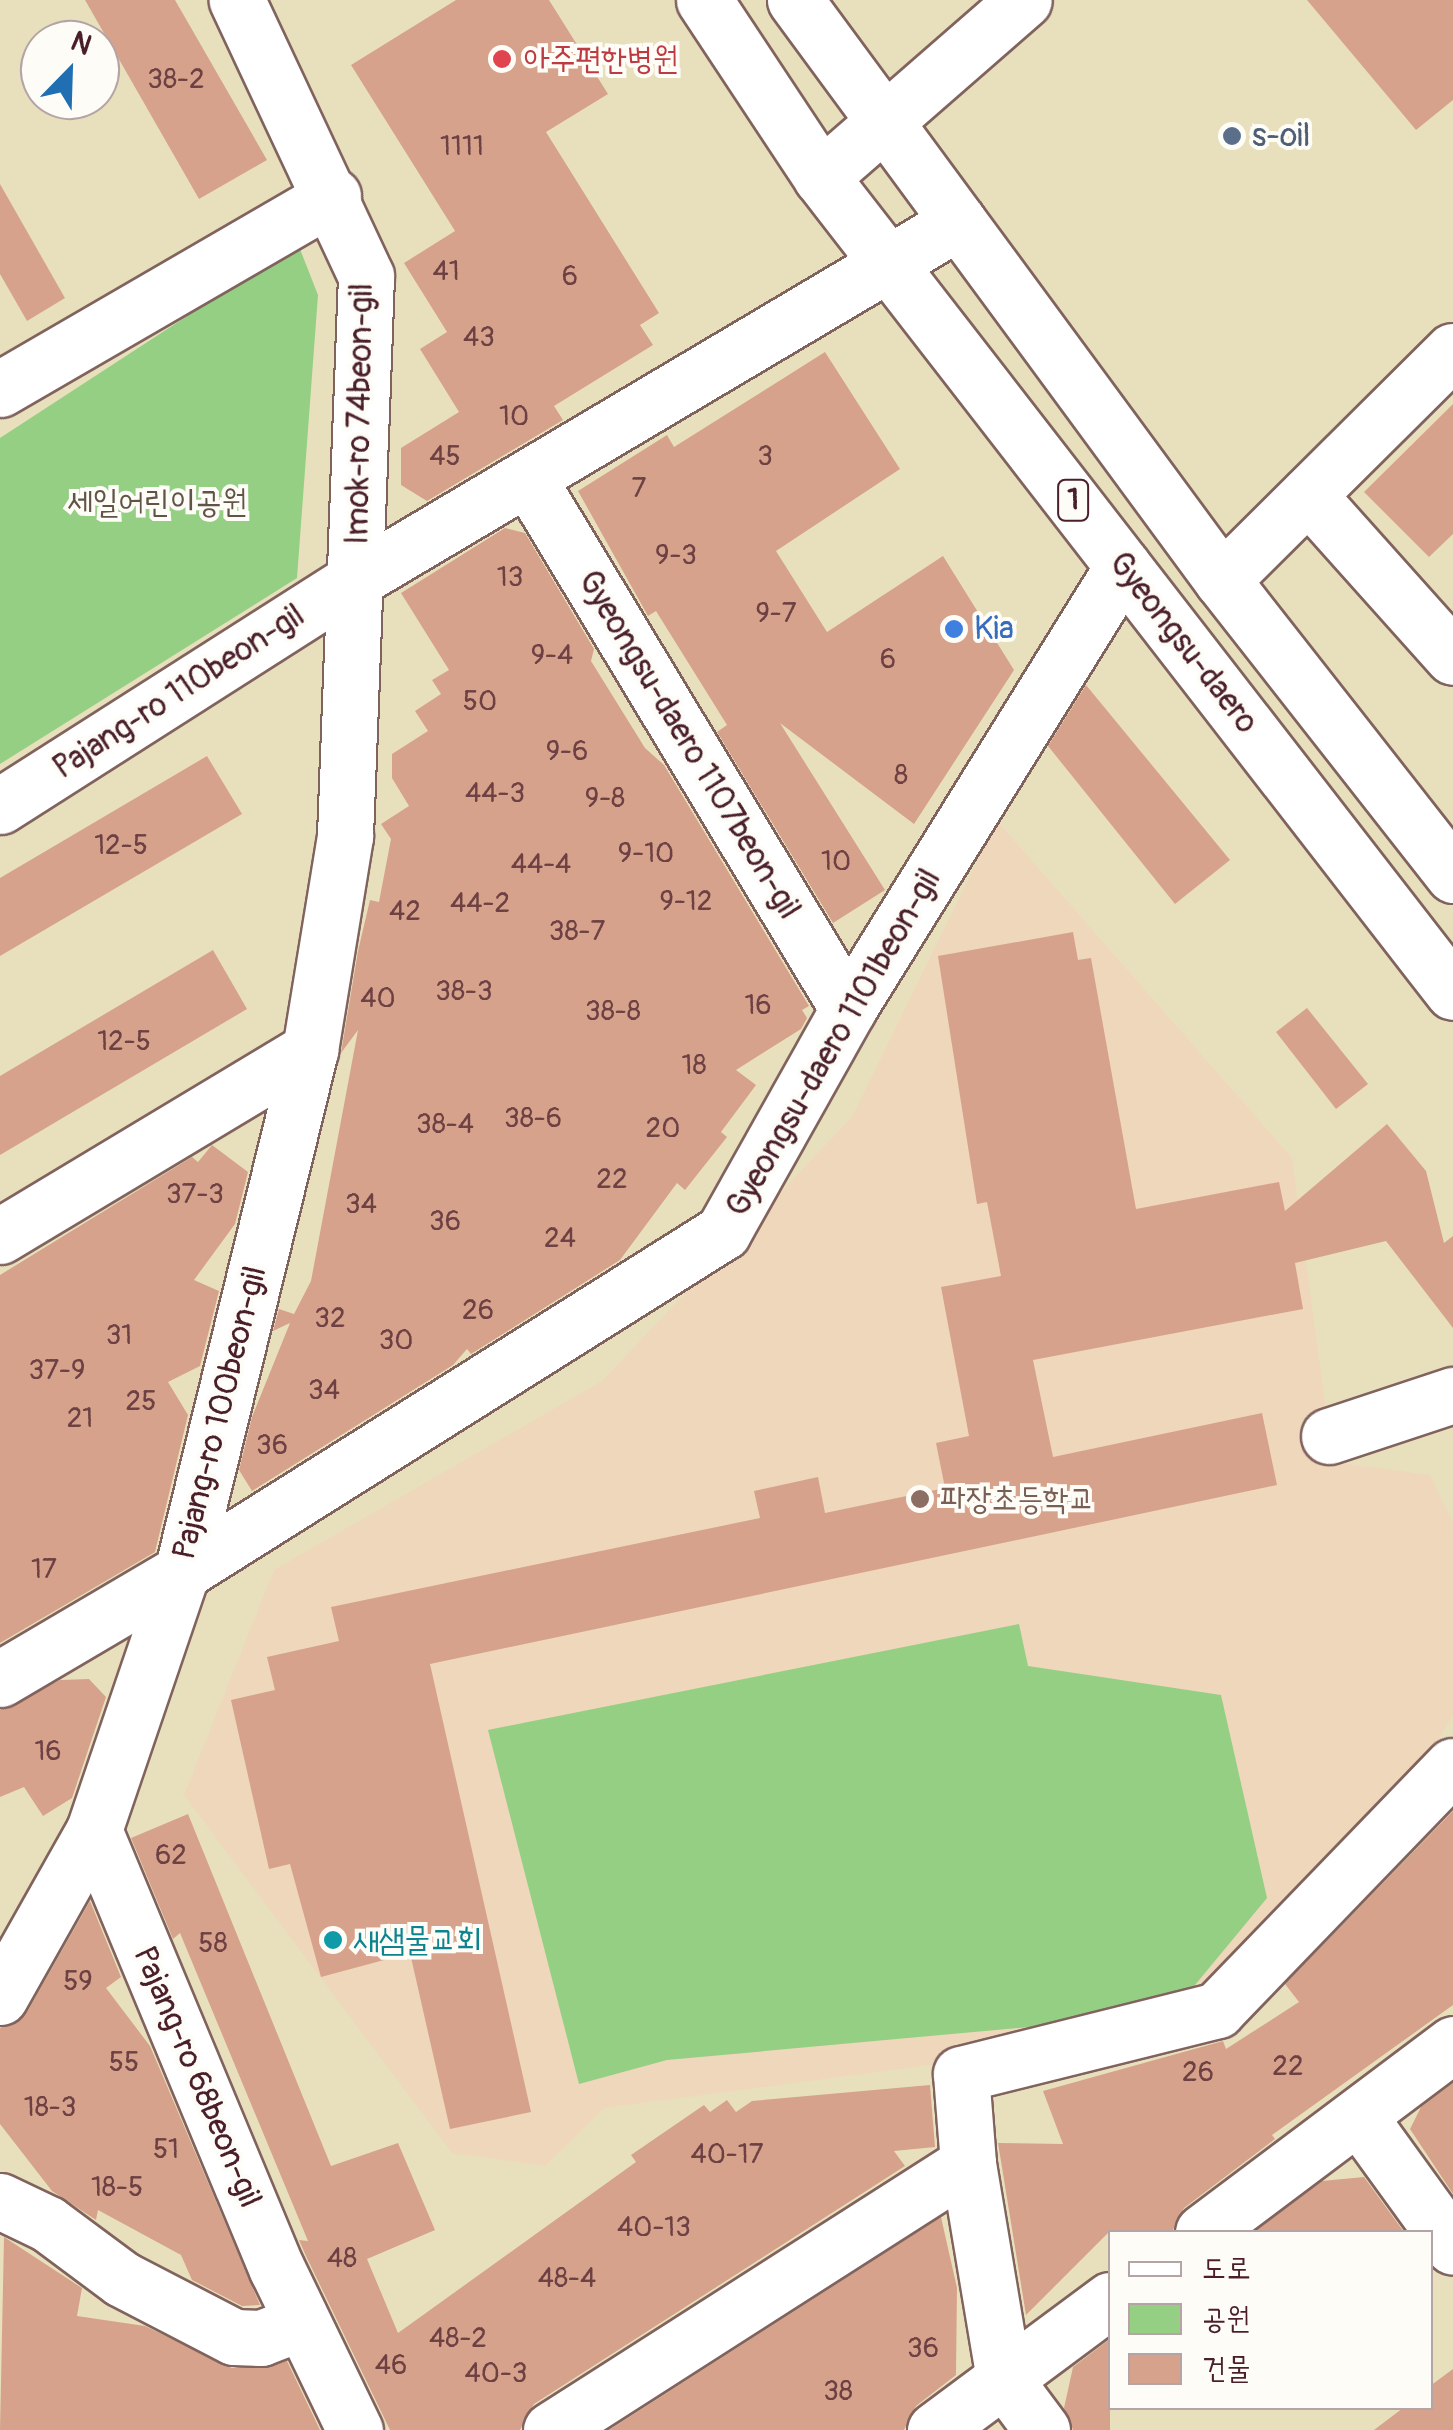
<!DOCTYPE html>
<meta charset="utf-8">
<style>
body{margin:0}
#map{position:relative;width:1453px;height:2430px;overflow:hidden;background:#e8e0bd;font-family:Pangolin,"Poor Story",sans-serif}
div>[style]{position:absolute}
.built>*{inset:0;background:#eed7bb}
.green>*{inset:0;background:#94cf84}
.building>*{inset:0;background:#d7a28b}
.roads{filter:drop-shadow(2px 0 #81635e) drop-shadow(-2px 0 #81635e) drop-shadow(0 2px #81635e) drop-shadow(0 -2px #81635e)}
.minor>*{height:55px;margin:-27.5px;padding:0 27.5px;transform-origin:27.5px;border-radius:27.5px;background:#fff}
.major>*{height:55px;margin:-27.5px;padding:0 27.5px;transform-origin:27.5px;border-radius:27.5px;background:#fff}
.dots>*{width:28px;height:28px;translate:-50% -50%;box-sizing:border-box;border:5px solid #fdfcf7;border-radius:50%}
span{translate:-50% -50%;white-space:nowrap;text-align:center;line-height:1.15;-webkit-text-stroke:8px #fdfcf7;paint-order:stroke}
.number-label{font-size:28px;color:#6d4043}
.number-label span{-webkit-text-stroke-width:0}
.shield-label span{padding:2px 8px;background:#fdfcf7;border:2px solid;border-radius:8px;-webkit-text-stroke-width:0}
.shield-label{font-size:30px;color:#4a1f2b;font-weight:700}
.health-label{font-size:32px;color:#be3a42}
.left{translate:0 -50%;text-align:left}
.service-label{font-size:32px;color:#4e5e75}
.street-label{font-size:32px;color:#4a1f2b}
.park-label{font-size:32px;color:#605446}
.shop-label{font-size:32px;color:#366cbe}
.education-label{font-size:32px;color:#785e54}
.culture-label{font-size:32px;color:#0d838f}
.legend{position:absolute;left:1108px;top:2230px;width:325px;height:180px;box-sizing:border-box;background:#fdfcf7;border:2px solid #b5a4a5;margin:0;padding:12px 18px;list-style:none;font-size:30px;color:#4a1f2b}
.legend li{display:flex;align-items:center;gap:20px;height:50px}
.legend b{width:50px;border:2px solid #b5a4a5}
.north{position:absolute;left:20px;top:20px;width:100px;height:100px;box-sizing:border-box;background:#fdfcf7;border:2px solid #b5a4a5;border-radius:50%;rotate:23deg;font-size:28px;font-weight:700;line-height:40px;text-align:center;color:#4a1f2b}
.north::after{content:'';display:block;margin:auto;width:35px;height:45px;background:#1f6fb2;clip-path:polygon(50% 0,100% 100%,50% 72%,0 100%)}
</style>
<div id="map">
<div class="built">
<div style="clip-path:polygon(997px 821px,1292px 1158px,1333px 1462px,1430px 1475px,1453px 1523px,1453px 1715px,1415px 1778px,1210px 1998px,960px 2061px,604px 2108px,545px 2166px,452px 2153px,184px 1795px,274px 1570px,602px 1381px,852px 1117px)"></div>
</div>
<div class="green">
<div style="clip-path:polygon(298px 244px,318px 295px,297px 578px,0 764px,0 438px)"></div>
<div style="clip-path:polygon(1019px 1624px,1028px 1666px,1221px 1695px,1267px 1898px,1171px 2014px,667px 2060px,579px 2084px,488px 1730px)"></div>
</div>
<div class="building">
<div style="clip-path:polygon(85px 0,175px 0,267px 160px,199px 199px)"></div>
<div style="clip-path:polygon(456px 0,549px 0,608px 94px,546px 132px,659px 313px,640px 325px,653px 345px,554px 406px,563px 420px,427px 501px,401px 485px,401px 448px,459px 412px,420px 349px,447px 332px,404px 263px,455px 231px,351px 65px)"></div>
<div style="clip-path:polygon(1307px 0,1453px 0,1453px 100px,1416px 130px)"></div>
<div style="clip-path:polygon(0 184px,65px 298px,27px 321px,0 274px)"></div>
<div style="clip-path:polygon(825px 352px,900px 469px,776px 551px,827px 632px,943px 556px,1014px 670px,914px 824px,780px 723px,885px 890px,833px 923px,717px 732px,727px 725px,656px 611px,648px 616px,578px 491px,667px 435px,674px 447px)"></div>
<div style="clip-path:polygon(1453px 404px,1453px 534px,1429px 557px,1364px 492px)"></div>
<div style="clip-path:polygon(505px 528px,525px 533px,594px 649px,591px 661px,645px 748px,664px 765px,809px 1006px,802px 1010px,807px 1018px,801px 1029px,736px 1070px,756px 1085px,721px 1132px,727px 1137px,685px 1190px,677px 1183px,620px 1260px,471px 1354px,467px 1349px,453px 1365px,252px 1491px,239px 1470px,252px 1417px,290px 1323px,273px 1331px,279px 1309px,294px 1314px,311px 1281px,358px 1030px,341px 1053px,358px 951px,370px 900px,379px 902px,391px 839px,381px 824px,409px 806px,392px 778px,392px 754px,428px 731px,415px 711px,441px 694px,432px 680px,449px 670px,401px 593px)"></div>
<div style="clip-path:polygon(1086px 685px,1230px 860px,1175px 904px,1048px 746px)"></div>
<div style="clip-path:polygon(207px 756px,242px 814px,0 956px,0 878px)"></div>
<div style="clip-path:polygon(1073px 932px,1078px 960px,1091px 958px,1136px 1209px,1279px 1182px,1285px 1211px,1387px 1124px,1426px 1171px,1444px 1243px,1453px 1236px,1453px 1328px,1386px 1241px,1295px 1263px,1303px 1309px,1033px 1360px,1053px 1457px,1262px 1413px,1277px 1485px,430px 1664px,531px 2112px,450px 2129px,410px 1953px,321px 1977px,290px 1864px,269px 1869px,231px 1700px,275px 1690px,267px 1657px,339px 1641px,331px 1607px,760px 1518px,754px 1491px,818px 1477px,825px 1513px,945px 1488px,936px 1443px,969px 1436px,941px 1287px,1001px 1276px,987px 1202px,977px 1204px,938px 956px)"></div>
<div style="clip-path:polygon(213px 950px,247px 1009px,0 1155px,0 1076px)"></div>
<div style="clip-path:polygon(1307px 1008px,1368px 1084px,1336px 1109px,1276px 1032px)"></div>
<div style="clip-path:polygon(212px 1145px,248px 1172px,235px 1224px,194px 1280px,219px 1291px,200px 1366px,168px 1382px,188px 1415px,155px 1552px,0 1643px,0 1275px,192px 1157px,198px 1162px)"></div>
<div style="clip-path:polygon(89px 1679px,106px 1697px,72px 1798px,43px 1816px,24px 1787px,0 1797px,0 1710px,60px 1680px)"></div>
<div style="clip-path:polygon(1453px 1811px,1453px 2005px,1272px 2135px,1275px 2139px,1184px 2208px,1172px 2232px,1109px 2232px,1026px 2315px,998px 2143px,1063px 2144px,1043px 2091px,1223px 2041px,1226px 2049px,1299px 2002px,1285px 1984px)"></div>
<div style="clip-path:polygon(188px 1814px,331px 2166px,398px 2143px,435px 2230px,367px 2259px,398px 2333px,636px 2162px,631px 2155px,704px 2105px,710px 2112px,727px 2100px,736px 2112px,752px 2101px,930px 2085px,935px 2147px,894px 2151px,905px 2166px,534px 2404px,520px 2430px,390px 2430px,306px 2256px,299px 2240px,308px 2241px,180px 1933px,173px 1939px,131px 1838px)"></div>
<div style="clip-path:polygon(90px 1901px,121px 1977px,106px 1988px,150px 2046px,260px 2305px,242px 2306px,192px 2280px,181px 2255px,98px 2210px,96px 2220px,52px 2191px,0 2124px,0 2028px,27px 2012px)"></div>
<div style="clip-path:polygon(1453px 2083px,1453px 2194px,1410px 2129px,1421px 2107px)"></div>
<div style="clip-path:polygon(1364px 2177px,1404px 2232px,1254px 2232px,1322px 2181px)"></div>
<div style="clip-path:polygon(941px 2217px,957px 2288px,956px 2375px,916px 2406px,904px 2430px,609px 2430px)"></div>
<div style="clip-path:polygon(4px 2237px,82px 2288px,77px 2316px,145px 2326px,232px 2368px,287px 2361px,320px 2430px,0 2430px)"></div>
<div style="clip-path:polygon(1110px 2339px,1110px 2430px,1073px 2430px,1064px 2408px,1073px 2367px)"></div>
<div style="clip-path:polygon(1453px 2369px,1453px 2430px,1374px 2430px,1403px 2408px,1430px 2408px,1430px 2386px)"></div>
</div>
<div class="roads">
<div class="minor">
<div style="left:821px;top:177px;width:269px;rotate:-41.1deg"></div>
<div style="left:0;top:389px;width:385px;rotate:-30.1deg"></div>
<div style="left:529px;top:480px;width:618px;rotate:58.91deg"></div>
<div style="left:1308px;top:495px;width:217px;rotate:48.2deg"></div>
<div style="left:1222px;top:580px;width:325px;rotate:-44.8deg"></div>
<div style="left:0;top:806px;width:424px;rotate:-32.5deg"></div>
<div style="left:358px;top:578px;width:698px;rotate:-30.68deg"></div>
<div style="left:0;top:1236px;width:362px;rotate:-31deg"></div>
<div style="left:1329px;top:1436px;width:131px;rotate:-18.3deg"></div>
<div style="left:0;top:1679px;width:211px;rotate:-30.5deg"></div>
<div style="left:182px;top:1572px;width:639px;rotate:-32.15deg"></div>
<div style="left:723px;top:1232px;width:256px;rotate:-60.7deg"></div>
<div style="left:848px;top:1009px;width:521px;rotate:-58.17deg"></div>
<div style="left:94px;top:1830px;width:476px;rotate:67.4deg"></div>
<div style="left:277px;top:2269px;width:179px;rotate:64.2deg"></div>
<div style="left:0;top:1997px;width:192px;rotate:-60.6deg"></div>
<div style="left:94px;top:1830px;width:273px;rotate:-71.2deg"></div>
<div style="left:182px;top:1572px;width:537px;rotate:-76.22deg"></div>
<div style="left:310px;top:1050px;width:217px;rotate:-80.7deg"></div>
<div style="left:345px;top:836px;width:560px;rotate:-87.85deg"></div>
<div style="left:366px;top:276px;width:305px;rotate:-115.1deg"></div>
<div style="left:1359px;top:2117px;width:160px;rotate:54.1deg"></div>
<div style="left:0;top:2201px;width:53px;rotate:25.6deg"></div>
<div style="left:48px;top:2224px;width:92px;rotate:36.6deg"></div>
<div style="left:122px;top:2279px;width:126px;rotate:27.4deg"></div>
<div style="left:234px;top:2337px;width:27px;rotate:2deg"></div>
<div style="left:261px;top:2338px;width:44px;rotate:-21.3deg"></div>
<div style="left:1203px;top:2232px;width:313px;rotate:-36.9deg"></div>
<div style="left:551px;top:2430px;width:495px;rotate:-32.6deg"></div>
<div style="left:935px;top:2430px;width:218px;rotate:-36.6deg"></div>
<div style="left:1042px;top:2430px;width:64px;rotate:-126.7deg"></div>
<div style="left:1004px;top:2379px;width:219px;rotate:-99.5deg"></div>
<div style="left:968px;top:2163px;width:89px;rotate:-94.5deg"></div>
<div style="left:961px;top:2074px;width:264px;rotate:-14deg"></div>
<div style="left:1217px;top:2010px;width:339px;rotate:-46deg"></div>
</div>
<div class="major">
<div style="left:704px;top:0;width:212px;rotate:56.5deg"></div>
<div style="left:821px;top:177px;width:1031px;rotate:52.21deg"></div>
<div style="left:795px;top:0;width:720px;rotate:53.64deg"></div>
<div style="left:1222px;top:580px;width:375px;rotate:51.9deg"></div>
</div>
</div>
<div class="dots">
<div style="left:502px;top:59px;background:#e0444e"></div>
<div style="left:1232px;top:136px;background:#5c6f8a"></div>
<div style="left:954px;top:629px;background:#3f7fe0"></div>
<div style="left:920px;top:1499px;background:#8d6e63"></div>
<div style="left:333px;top:1940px;background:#0f9aa8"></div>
</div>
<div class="number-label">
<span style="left:176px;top:80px">38-2</span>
<span style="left:462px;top:147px">1111</span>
<span style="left:446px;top:272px">41</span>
<span style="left:570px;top:277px">6</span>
<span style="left:479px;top:338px">43</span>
<span style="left:514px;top:417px">10</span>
<span style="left:445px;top:457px">45</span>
<span style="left:765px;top:457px">3</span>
<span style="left:639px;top:489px">7</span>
<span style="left:676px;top:556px">9-3</span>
<span style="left:510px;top:578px">13</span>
<span style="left:776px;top:614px">9-7</span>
<span style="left:552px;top:656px">9-4</span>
<span style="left:888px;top:660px">6</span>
<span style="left:480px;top:702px">50</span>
<span style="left:567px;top:752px">9-6</span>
<span style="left:901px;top:776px">8</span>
<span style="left:495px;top:794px">44-3</span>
<span style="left:605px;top:799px">9-8</span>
<span style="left:121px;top:846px">12-5</span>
<span style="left:646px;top:854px">9-10</span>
<span style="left:836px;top:862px">10</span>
<span style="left:541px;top:865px">44-4</span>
<span style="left:686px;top:902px">9-12</span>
<span style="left:480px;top:904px">44-2</span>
<span style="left:405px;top:912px">42</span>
<span style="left:577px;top:932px">38-7</span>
<span style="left:464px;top:992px">38-3</span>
<span style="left:378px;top:999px">40</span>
<span style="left:758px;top:1006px">16</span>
<span style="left:613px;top:1012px">38-8</span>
<span style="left:124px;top:1042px">12-5</span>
<span style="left:694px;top:1066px">18</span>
<span style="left:533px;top:1119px">38-6</span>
<span style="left:445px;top:1125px">38-4</span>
<span style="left:663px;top:1129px">20</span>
<span style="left:612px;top:1180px">22</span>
<span style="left:195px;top:1195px">37-3</span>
<span style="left:361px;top:1205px">34</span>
<span style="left:445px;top:1222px">36</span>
<span style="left:560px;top:1239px">24</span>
<span style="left:478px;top:1311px">26</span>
<span style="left:330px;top:1319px">32</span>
<span style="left:119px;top:1336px">31</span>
<span style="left:396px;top:1341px">30</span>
<span style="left:57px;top:1371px">37-9</span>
<span style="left:324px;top:1391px">34</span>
<span style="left:141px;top:1402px">25</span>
<span style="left:80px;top:1419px">21</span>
<span style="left:272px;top:1446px">36</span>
<span style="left:44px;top:1570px">17</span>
<span style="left:48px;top:1752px">16</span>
<span style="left:171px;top:1856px">62</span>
<span style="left:213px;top:1944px">58</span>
<span style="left:78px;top:1982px">59</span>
<span style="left:124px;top:2063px">55</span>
<span style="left:1288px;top:2067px">22</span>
<span style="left:1198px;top:2073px">26</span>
<span style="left:50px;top:2108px">18-3</span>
<span style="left:166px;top:2150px">51</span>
<span style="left:727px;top:2155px">40-17</span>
<span style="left:117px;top:2188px">18-5</span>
<span style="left:654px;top:2228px">40-13</span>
<span style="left:342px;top:2259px">48</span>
<span style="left:567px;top:2279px">48-4</span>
<span style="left:458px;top:2339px">48-2</span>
<span style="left:923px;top:2349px">36</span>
<span style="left:391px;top:2366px">46</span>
<span style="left:496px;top:2374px">40-3</span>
<span style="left:838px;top:2392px">38</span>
</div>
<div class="shield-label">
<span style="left:1073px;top:500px">1</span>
</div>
<div class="health-label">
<span class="left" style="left:524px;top:59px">아주편한병원</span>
</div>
<div class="service-label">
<span class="left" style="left:1252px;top:136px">s-oil</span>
</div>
<div class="street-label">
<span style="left:360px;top:414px;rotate:-89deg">Imok-ro 74beon-gil</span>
<span style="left:1183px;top:643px;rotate:52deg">Gyeongsu-daero</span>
<span style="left:179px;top:692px;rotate:-33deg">Pajang-ro 110beon-gil</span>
<span style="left:689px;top:745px;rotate:59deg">Gyeongsu-daero 1107beon-gil</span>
<span style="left:834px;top:1043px;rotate:-60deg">Gyeongsu-daero 1101beon-gil</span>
<span style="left:220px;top:1413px;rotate:-76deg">Pajang-ro 100beon-gil</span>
<span style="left:197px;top:2077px;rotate:67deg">Pajang-ro 68beon-gil</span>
</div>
<div class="park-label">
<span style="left:157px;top:502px">세일어린이공원</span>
</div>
<div class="shop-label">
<span class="left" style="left:974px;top:629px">Kia</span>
</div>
<div class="education-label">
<span class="left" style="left:940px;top:1499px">파장초등학교</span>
</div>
<div class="culture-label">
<span class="left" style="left:353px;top:1940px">새샘물교회</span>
</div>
<ul class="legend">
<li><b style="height:12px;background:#fff"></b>도로</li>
<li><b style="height:28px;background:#94cf84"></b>공원</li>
<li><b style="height:28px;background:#d7a28b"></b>건물</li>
</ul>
<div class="north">N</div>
</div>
